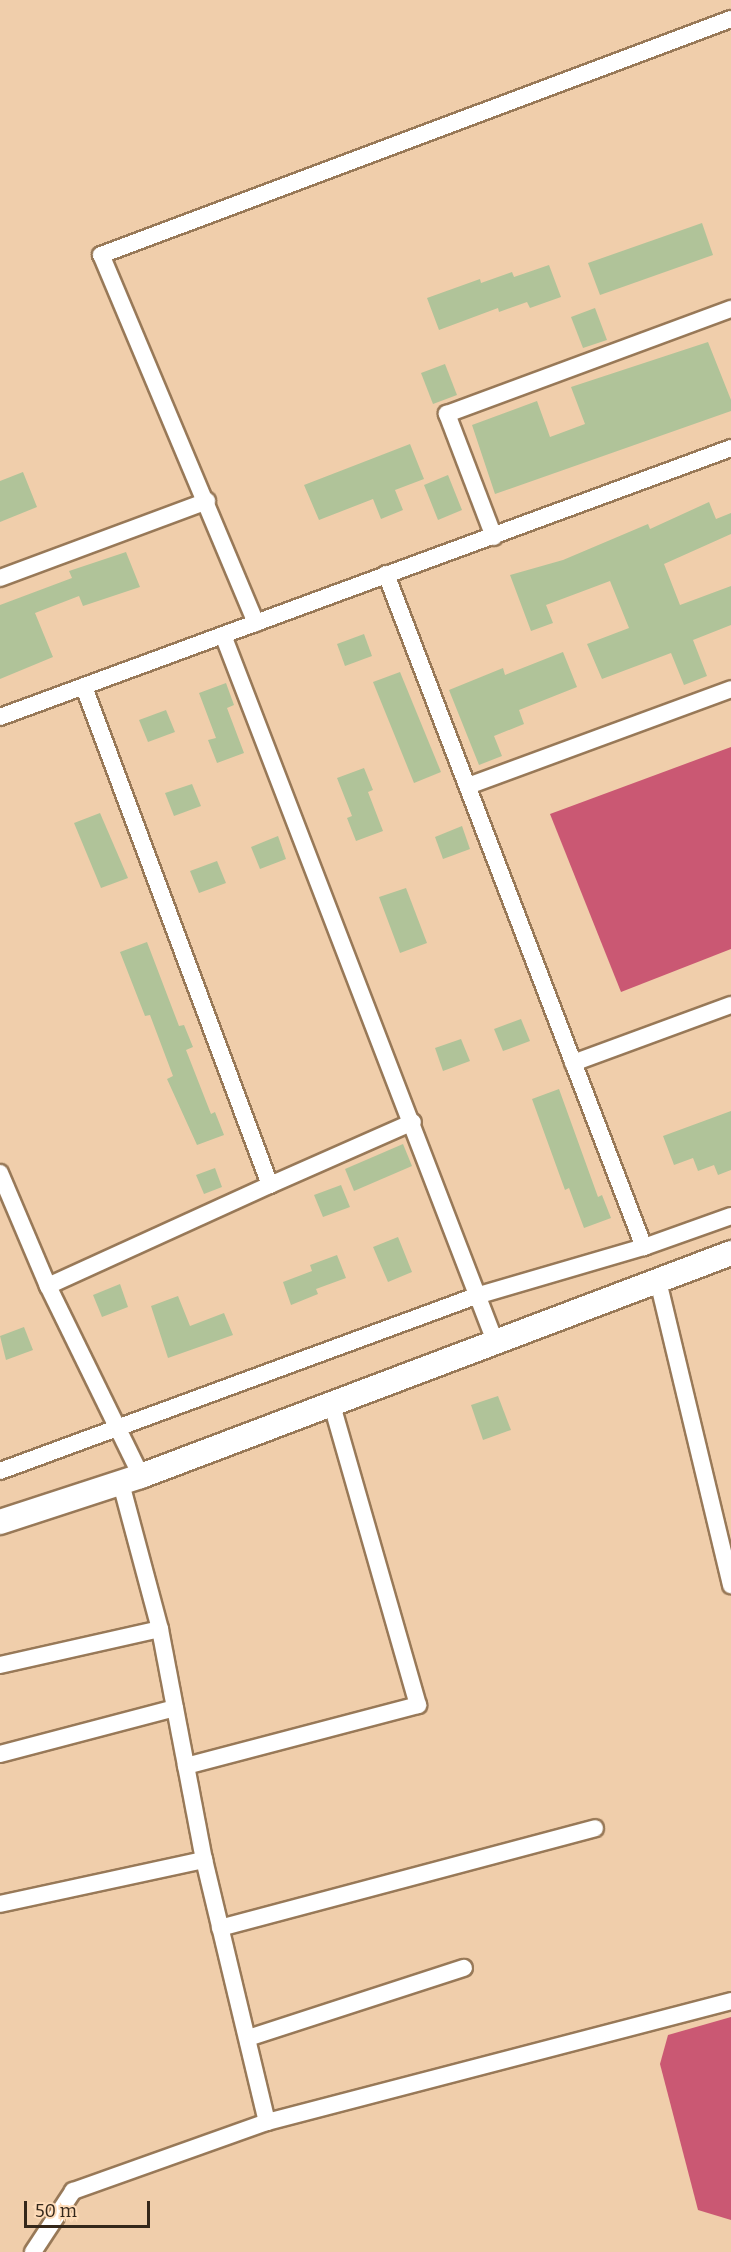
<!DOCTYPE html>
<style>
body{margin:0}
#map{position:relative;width:731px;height:2252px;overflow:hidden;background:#f0ceab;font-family:Bitter,serif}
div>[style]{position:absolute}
.water>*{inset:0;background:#ca5873}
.building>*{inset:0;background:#b0c399}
.roads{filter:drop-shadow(2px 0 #987958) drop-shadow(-2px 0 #987958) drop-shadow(0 2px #987958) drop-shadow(0 -2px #987958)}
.street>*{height:16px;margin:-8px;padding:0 8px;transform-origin:8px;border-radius:8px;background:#fff}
.secondary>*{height:24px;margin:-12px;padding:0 12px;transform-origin:12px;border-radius:12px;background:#fff}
span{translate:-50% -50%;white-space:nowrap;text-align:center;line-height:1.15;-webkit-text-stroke:4.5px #fedbb8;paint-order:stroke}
.scale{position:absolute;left:24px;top:2201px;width:126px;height:27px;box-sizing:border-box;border:3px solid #34271a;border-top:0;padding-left:8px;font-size:18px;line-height:21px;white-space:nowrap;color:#34271a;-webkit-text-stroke:4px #fedbb8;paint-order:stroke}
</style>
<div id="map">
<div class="water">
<div style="clip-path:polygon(731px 747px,731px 949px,621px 992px,550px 814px)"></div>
<div style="clip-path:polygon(731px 2017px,731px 2220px,698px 2210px,660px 2064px,668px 2035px)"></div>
</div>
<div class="building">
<div style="clip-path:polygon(702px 223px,713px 255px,600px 295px,588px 263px)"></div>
<div style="clip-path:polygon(549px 265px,561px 297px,530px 308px,527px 302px,499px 312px,498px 308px,439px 330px,427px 298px,480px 279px,481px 283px,512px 272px,514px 277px)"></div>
<div style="clip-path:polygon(595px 308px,607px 340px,583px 348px,571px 317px)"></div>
<div style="clip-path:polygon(708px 342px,731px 400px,731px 411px,495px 494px,472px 425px,537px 401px,550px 437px,585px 424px,571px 387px)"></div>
<div style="clip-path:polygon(445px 364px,457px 395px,433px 404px,421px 373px)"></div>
<div style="clip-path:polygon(410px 444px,424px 479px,395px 490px,403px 510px,381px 519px,373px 499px,319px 520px,304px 485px)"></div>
<div style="clip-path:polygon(23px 472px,37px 507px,0 522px,0 481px)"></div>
<div style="clip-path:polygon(448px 475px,462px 510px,438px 520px,424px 485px)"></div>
<div style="clip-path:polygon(709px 502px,716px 519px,731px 513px,731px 534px,664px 564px,680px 605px,731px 586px,731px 625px,693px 640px,707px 676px,684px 685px,671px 653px,602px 679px,587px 644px,629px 628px,610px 581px,546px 605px,553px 623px,531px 631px,510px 575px,563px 560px,648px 524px,650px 529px)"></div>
<div style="clip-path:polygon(126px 552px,140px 587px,83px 606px,79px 596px,35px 613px,53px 657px,0 679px,0 605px,72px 578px,69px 571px)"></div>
<div style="clip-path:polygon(364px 634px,372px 656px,345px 666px,337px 644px)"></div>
<div style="clip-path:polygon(563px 652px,577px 687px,519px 710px,524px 724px,494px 736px,502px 756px,479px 765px,449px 690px,503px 668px,505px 675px)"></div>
<div style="clip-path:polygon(400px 672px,441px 772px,414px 783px,373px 682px)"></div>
<div style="clip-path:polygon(226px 683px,234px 705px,227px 708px,244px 753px,217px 763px,208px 740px,216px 738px,199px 693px)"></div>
<div style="clip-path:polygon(166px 710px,175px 732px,148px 742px,139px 720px)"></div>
<div style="clip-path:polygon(364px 768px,373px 790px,368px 792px,383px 831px,356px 841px,347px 818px,352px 816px,337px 778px)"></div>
<div style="clip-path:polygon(192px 784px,201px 806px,174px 816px,165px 793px)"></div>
<div style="clip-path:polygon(100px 813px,128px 878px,101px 888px,74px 823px)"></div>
<div style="clip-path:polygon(462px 826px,470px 849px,443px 859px,435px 837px)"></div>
<div style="clip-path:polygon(278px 836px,286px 859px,260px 869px,251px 847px)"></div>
<div style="clip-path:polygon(217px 861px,226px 883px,199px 893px,190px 871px)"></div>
<div style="clip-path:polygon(406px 888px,427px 943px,400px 953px,379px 897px)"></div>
<div style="clip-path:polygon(147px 942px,179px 1026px,184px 1025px,193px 1047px,186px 1050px,211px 1114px,215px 1112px,224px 1135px,197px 1145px,167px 1079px,173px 1076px,150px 1015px,145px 1016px,120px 952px)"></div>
<div style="clip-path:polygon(521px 1019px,530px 1041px,503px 1051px,494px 1029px)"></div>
<div style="clip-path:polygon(461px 1039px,470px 1061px,443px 1071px,435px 1048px)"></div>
<div style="clip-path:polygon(559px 1089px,598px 1197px,602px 1195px,611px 1218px,584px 1228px,569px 1188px,565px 1190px,532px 1099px)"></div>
<div style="clip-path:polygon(731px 1111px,731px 1170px,718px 1175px,714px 1165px,698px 1171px,693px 1158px,674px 1165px,663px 1136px)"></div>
<div style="clip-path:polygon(403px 1144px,412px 1166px,354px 1191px,345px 1169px)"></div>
<div style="clip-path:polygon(215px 1168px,222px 1187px,204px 1194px,196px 1175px)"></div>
<div style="clip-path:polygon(341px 1185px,350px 1207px,323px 1217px,314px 1195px)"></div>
<div style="clip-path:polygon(398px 1237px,412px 1272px,388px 1282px,373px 1247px)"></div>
<div style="clip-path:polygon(337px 1255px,346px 1278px,316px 1289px,318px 1294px,291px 1305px,283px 1282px,312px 1271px,310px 1265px)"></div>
<div style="clip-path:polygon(120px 1284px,128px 1307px,102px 1317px,93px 1295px)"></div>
<div style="clip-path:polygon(178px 1296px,190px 1326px,224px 1313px,233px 1335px,168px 1358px,151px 1306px)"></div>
<div style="clip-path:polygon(24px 1327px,33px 1350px,6px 1360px,0 1336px)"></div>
<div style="clip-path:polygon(498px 1396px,511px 1430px,483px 1440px,471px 1405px)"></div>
</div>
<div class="roads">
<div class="street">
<div style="left:494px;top:537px;width:132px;rotate:-110.9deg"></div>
<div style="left:447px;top:414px;width:303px;rotate:-20.3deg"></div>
<div style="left:386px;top:574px;width:721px;rotate:69.03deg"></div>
<div style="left:0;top:578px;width:221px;rotate:-20.4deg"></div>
<div style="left:256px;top:623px;width:399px;rotate:-112.8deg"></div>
<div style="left:101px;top:255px;width:673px;rotate:-20.54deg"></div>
<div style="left:223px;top:635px;width:760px;rotate:68.94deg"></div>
<div style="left:0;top:717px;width:779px;rotate:-20.2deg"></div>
<div style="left:468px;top:786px;width:280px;rotate:-20.2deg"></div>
<div style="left:573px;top:1063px;width:168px;rotate:-20.2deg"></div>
<div style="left:0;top:1173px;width:123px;rotate:67deg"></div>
<div style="left:48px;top:1286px;width:212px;rotate:63.9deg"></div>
<div style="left:270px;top:1185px;width:156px;rotate:-23.8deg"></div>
<div style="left:658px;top:1281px;width:313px;rotate:76.5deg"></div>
<div style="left:48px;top:1286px;width:244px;rotate:-24.5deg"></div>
<div style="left:270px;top:1185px;width:532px;rotate:-110.48deg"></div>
<div style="left:0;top:1471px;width:507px;rotate:-20.19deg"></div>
<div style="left:476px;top:1296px;width:175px;rotate:-16.3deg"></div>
<div style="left:644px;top:1247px;width:92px;rotate:-19.6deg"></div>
<div style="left:0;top:1665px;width:164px;rotate:-12.7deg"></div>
<div style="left:0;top:1754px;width:181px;rotate:-14.7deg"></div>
<div style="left:186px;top:1766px;width:240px;rotate:-14.7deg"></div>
<div style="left:418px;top:1705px;width:312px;rotate:-106deg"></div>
<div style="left:0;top:1904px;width:209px;rotate:-12.2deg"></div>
<div style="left:220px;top:1928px;width:388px;rotate:-14.9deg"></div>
<div style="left:248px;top:2038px;width:227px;rotate:-18deg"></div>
<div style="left:267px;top:2122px;width:480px;rotate:-14.6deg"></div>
<div style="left:33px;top:2252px;width:73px;rotate:-56.7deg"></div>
<div style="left:73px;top:2191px;width:206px;rotate:-19.6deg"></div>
<div style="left:267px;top:2122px;width:269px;rotate:-103.5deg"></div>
<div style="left:204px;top:1860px;width:235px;rotate:-100.8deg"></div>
<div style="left:160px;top:1629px;width:151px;rotate:-105deg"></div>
</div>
<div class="secondary">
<div style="left:0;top:1522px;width:148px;rotate:-18.1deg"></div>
<div style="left:141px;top:1476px;width:631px;rotate:-20.7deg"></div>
</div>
</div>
<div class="scale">50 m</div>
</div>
